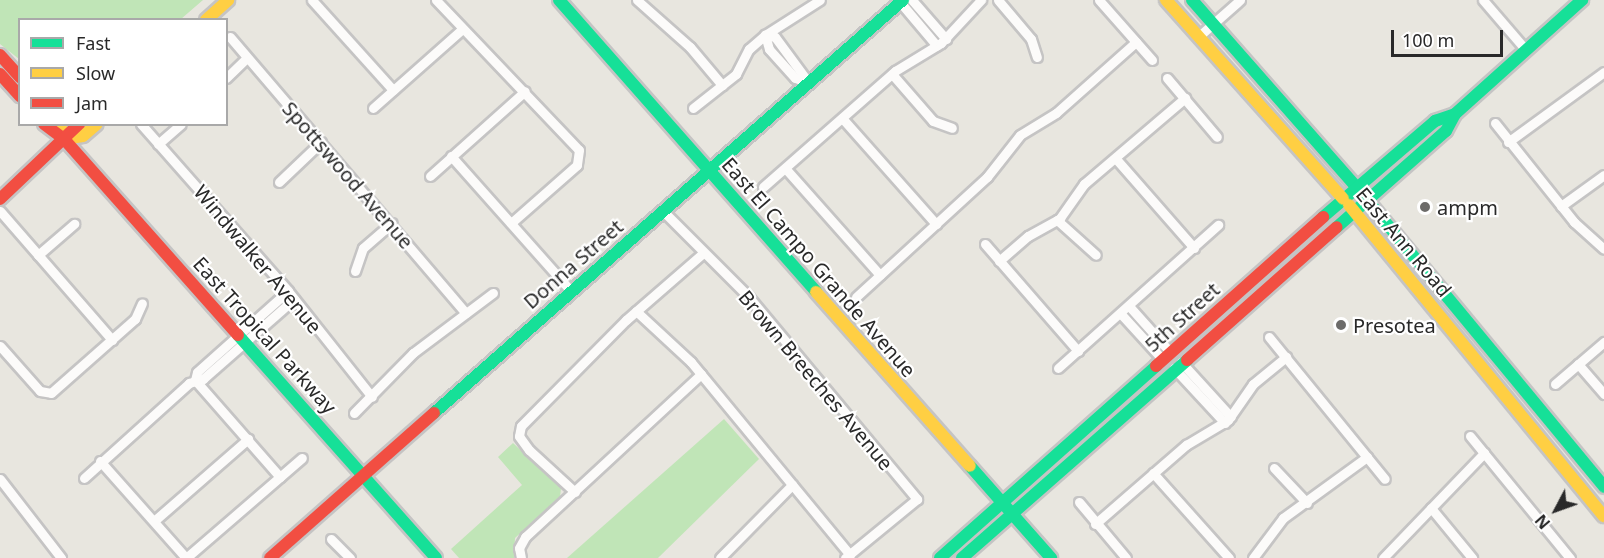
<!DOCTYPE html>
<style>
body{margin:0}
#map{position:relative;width:1604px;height:558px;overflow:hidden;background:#e8e6df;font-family:"Noto Sans",sans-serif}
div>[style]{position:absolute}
.green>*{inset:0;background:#c0e5b7}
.roads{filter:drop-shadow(2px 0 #c5c4c4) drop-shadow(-2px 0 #c5c4c4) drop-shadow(0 2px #c5c4c4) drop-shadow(0 -2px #c5c4c4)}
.street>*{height:9px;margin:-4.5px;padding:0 4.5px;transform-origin:4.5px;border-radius:4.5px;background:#fcfbfa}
.fast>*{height:12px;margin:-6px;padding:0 6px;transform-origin:6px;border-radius:6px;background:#16e098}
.slow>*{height:12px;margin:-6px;padding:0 6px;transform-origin:6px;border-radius:6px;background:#ffcf43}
.jam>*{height:12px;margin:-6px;padding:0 6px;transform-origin:6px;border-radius:6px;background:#f24e42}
.dots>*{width:16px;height:16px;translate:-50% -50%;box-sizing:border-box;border:3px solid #fff;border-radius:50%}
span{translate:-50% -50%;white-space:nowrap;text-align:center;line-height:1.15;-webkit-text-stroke:4.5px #fff;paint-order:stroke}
.street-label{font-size:20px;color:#292929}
.poi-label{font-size:20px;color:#292929}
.left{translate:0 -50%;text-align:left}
.legend{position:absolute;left:18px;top:18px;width:210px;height:108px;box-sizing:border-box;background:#fff;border:2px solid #a9a9a9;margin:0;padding:8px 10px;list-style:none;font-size:18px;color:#292929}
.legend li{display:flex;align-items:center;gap:12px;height:30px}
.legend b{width:30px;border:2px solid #a9a9a9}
.north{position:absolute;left:1526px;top:480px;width:60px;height:60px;-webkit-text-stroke:4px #fff;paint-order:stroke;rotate:229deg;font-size:16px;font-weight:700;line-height:24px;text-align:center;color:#292929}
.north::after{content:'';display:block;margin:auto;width:21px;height:27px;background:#292929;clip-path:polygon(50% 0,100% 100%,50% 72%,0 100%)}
.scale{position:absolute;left:1391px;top:30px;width:112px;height:27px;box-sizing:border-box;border:3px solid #292929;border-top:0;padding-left:8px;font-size:18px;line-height:21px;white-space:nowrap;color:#292929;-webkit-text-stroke:4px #fff;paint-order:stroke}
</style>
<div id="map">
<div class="green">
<div style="clip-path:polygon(0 0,203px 0,181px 19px,20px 20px,19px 59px,0 44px)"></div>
<div style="clip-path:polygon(724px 419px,759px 459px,658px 558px,567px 558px)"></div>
<div style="clip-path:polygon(513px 443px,561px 488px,560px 497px,515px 538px,514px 558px,459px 558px,451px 549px,522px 485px,498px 457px)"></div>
</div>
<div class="roads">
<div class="street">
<div style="left:312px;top:0;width:121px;rotate:48deg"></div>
<div style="left:436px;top:0;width:207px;rotate:46.4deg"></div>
<div style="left:579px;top:150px;width:15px;rotate:98deg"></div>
<div style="left:577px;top:165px;width:88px;rotate:138.7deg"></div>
<div style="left:637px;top:0;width:71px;rotate:41.6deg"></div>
<div style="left:690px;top:47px;width:50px;rotate:49.9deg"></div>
<div style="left:912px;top:0;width:52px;rotate:48.9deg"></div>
<div style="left:998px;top:0;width:51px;rotate:49.8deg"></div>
<div style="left:1031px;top:39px;width:19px;rotate:72deg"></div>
<div style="left:1099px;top:0;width:80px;rotate:48.5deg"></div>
<div style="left:1483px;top:0;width:66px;rotate:49.3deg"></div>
<div style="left:900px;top:2px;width:57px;rotate:49.9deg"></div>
<div style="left:765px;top:35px;width:10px;rotate:11deg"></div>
<div style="left:775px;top:37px;width:57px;rotate:53.5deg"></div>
<div style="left:809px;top:83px;width:15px;rotate:-160deg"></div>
<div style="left:795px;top:78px;width:39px;rotate:-132deg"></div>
<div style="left:769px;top:49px;width:15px;rotate:-106deg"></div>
<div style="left:230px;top:37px;width:363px;rotate:49.5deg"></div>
<div style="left:1198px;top:37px;width:56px;rotate:-41.4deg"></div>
<div style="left:892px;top:74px;width:62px;rotate:48.9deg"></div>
<div style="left:933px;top:121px;width:20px;rotate:20deg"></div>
<div style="left:226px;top:78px;width:28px;rotate:-44deg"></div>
<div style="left:1167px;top:78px;width:77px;rotate:49.7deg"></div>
<div style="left:373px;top:108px;width:116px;rotate:-41.5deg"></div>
<div style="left:693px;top:108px;width:55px;rotate:-38.3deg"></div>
<div style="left:736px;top:74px;width:28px;rotate:-63deg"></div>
<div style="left:749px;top:49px;width:21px;rotate:-41deg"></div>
<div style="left:765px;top:35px;width:65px;rotate:-32.5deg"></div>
<div style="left:842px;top:118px;width:142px;rotate:48.4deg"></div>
<div style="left:1495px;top:123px;width:127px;rotate:51.4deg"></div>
<div style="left:1574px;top:222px;width:40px;rotate:42deg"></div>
<div style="left:141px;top:124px;width:222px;rotate:48.6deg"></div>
<div style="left:288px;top:291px;width:135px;rotate:51.6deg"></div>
<div style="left:1508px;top:142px;width:119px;rotate:-36.1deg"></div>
<div style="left:158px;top:144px;width:30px;rotate:-41deg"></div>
<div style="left:451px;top:156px;width:181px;rotate:48.4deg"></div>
<div style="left:1117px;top:160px;width:117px;rotate:48.8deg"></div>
<div style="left:785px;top:168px;width:143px;rotate:48.4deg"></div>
<div style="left:430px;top:176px;width:127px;rotate:-41.8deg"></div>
<div style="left:279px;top:182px;width:58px;rotate:-43.6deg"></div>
<div style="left:763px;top:187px;width:176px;rotate:-41.3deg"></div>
<div style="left:895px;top:71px;width:54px;rotate:-31.3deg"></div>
<div style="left:941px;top:43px;width:59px;rotate:-47.1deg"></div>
<div style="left:1561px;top:206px;width:53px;rotate:-35.8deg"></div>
<div style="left:0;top:211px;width:171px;rotate:49deg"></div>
<div style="left:664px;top:212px;width:117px;rotate:45deg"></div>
<div style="left:747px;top:295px;width:266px;rotate:50.2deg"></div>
<div style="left:917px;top:499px;width:93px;rotate:140.7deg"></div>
<div style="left:1057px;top:220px;width:52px;rotate:41.9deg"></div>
<div style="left:985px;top:244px;width:142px;rotate:49deg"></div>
<div style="left:38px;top:255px;width:48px;rotate:-40.7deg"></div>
<div style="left:999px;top:261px;width:38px;rotate:-41deg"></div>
<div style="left:1028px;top:236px;width:37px;rotate:-29deg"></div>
<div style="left:1060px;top:218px;width:42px;rotate:-54.8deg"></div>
<div style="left:1084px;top:184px;width:133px;rotate:-40.4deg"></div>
<div style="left:355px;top:271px;width:24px;rotate:-71deg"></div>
<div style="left:363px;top:248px;width:38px;rotate:-41deg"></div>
<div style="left:856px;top:297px;width:178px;rotate:-42.5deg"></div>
<div style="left:987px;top:177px;width:53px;rotate:-51.8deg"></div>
<div style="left:1020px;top:135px;width:42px;rotate:-31.4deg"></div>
<div style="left:1056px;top:113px;width:107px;rotate:-41.6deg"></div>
<div style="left:1129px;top:306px;width:63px;rotate:48.2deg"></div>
<div style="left:636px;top:311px;width:75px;rotate:42.8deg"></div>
<div style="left:691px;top:362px;width:250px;rotate:50.5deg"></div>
<div style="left:1121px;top:314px;width:62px;rotate:47.6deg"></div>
<div style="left:1269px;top:337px;width:183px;rotate:50.8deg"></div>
<div style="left:0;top:346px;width:60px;rotate:48.4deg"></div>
<div style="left:40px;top:391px;width:11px;rotate:10deg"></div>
<div style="left:51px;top:393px;width:112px;rotate:-41.4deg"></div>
<div style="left:135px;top:319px;width:17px;rotate:-66deg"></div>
<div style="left:1181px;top:362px;width:74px;rotate:47.7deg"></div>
<div style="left:1578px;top:364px;width:40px;rotate:49deg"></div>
<div style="left:1058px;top:368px;width:215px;rotate:-41.8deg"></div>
<div style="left:1174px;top:368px;width:75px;rotate:47.2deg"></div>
<div style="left:195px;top:380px;width:8px;rotate:-76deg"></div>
<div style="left:197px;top:372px;width:122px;rotate:-41.7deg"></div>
<div style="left:195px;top:380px;width:129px;rotate:48.8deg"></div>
<div style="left:1555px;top:384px;width:65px;rotate:-40.6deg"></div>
<div style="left:354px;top:413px;width:84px;rotate:-45.5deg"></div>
<div style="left:413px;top:353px;width:100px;rotate:-36.9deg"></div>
<div style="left:1470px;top:436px;width:158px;rotate:50.7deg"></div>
<div style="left:100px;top:461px;width:130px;rotate:48.4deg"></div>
<div style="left:1274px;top:468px;width:48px;rotate:46.7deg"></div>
<div style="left:1153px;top:473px;width:114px;rotate:48.2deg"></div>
<div style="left:84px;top:478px;width:142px;rotate:-42.1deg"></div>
<div style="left:189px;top:383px;width:15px;rotate:-16deg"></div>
<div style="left:203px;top:379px;width:121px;rotate:-41.3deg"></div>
<div style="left:0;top:479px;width:100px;rotate:52.3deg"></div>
<div style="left:575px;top:492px;width:62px;rotate:-137.6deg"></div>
<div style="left:529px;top:450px;width:17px;rotate:-126deg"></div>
<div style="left:519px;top:436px;width:10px;rotate:-79deg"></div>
<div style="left:521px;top:426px;width:149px;rotate:-45.3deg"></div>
<div style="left:626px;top:320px;width:102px;rotate:-41deg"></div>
<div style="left:1079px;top:502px;width:73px;rotate:50deg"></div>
<div style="left:1431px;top:508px;width:65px;rotate:50.6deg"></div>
<div style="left:154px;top:521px;width:125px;rotate:-41.1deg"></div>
<div style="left:1095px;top:524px;width:121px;rotate:-41deg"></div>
<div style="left:1186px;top:445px;width:49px;rotate:-30.8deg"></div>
<div style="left:1228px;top:420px;width:44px;rotate:-55.2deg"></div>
<div style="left:1253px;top:384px;width:43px;rotate:-39.3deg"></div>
<div style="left:331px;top:539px;width:27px;rotate:45deg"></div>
<div style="left:186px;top:558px;width:153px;rotate:-40.8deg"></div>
<div style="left:521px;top:558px;width:10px;rotate:-101deg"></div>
<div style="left:519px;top:548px;width:13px;rotate:-61deg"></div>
<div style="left:525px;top:537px;width:240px;rotate:-42.8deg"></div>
<div style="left:720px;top:558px;width:103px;rotate:-45.4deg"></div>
<div style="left:1253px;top:558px;width:50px;rotate:-53.1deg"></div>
<div style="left:1283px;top:518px;width:104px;rotate:-36deg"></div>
<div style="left:1383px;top:558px;width:146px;rotate:-46.1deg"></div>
</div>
<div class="fast">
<div style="left:559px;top:0;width:389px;rotate:48.6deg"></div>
<div style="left:1192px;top:0;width:250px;rotate:48.7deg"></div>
<div style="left:1362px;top:194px;width:380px;rotate:50.4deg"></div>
<div style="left:1323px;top:217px;width:148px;rotate:-40.6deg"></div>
<div style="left:1435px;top:121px;width:21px;rotate:-19deg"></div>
<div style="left:1455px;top:114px;width:171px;rotate:-41.9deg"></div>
<div style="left:1337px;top:227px;width:145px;rotate:-41.4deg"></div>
<div style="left:1446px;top:131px;width:19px;rotate:-62deg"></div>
<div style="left:238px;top:335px;width:298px;rotate:48.4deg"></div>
<div style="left:434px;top:413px;width:625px;rotate:-41.37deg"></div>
<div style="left:970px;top:466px;width:123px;rotate:48.6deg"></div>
<div style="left:940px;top:558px;width:289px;rotate:-41.6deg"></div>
<div style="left:962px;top:558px;width:300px;rotate:-41.3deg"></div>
</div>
<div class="slow">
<div style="left:1166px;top:0;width:266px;rotate:48.3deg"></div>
<div style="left:206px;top:20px;width:30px;rotate:-42deg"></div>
<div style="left:60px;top:124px;width:16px;rotate:75deg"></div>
<div style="left:64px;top:139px;width:19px;rotate:-9deg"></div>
<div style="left:83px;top:136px;width:18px;rotate:-41deg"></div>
<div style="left:1349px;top:205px;width:402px;rotate:50.7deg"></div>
<div style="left:816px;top:292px;width:232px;rotate:48.5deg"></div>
</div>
<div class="jam">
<div style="left:0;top:55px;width:30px;rotate:48deg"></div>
<div style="left:0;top:74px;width:30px;rotate:48deg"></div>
<div style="left:44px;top:124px;width:25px;rotate:37deg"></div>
<div style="left:64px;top:139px;width:262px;rotate:48.4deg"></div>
<div style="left:0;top:199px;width:109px;rotate:-43.5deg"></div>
<div style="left:1187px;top:360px;width:200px;rotate:-41.6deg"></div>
<div style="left:1156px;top:366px;width:224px;rotate:-41.7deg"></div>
<div style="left:270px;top:558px;width:219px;rotate:-41.5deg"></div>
</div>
</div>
<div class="dots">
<div style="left:1425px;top:207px;background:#6c6b69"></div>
<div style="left:1341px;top:325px;background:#6c6b69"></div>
</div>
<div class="street-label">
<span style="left:348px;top:175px;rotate:49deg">Spottswood Avenue</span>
<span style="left:1404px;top:242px;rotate:50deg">East Ann Road</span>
<span style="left:258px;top:259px;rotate:50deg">Windwalker Avenue</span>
<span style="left:573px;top:264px;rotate:-41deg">Donna Street</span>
<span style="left:819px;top:267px;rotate:49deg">East El Campo Grande Avenue</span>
<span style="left:1182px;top:317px;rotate:-42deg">5th Street</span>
<span style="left:265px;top:335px;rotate:48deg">East Tropical Parkway</span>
<span style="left:816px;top:380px;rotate:50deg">Brown Breeches Avenue</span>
</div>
<div class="poi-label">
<span class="left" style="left:1437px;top:207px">ampm</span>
<span class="left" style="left:1353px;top:325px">Presotea</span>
</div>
<ul class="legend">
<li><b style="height:8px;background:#16e098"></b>Fast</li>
<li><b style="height:8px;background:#ffcf43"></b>Slow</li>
<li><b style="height:8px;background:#f24e42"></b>Jam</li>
</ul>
<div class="north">N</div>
<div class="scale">100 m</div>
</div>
